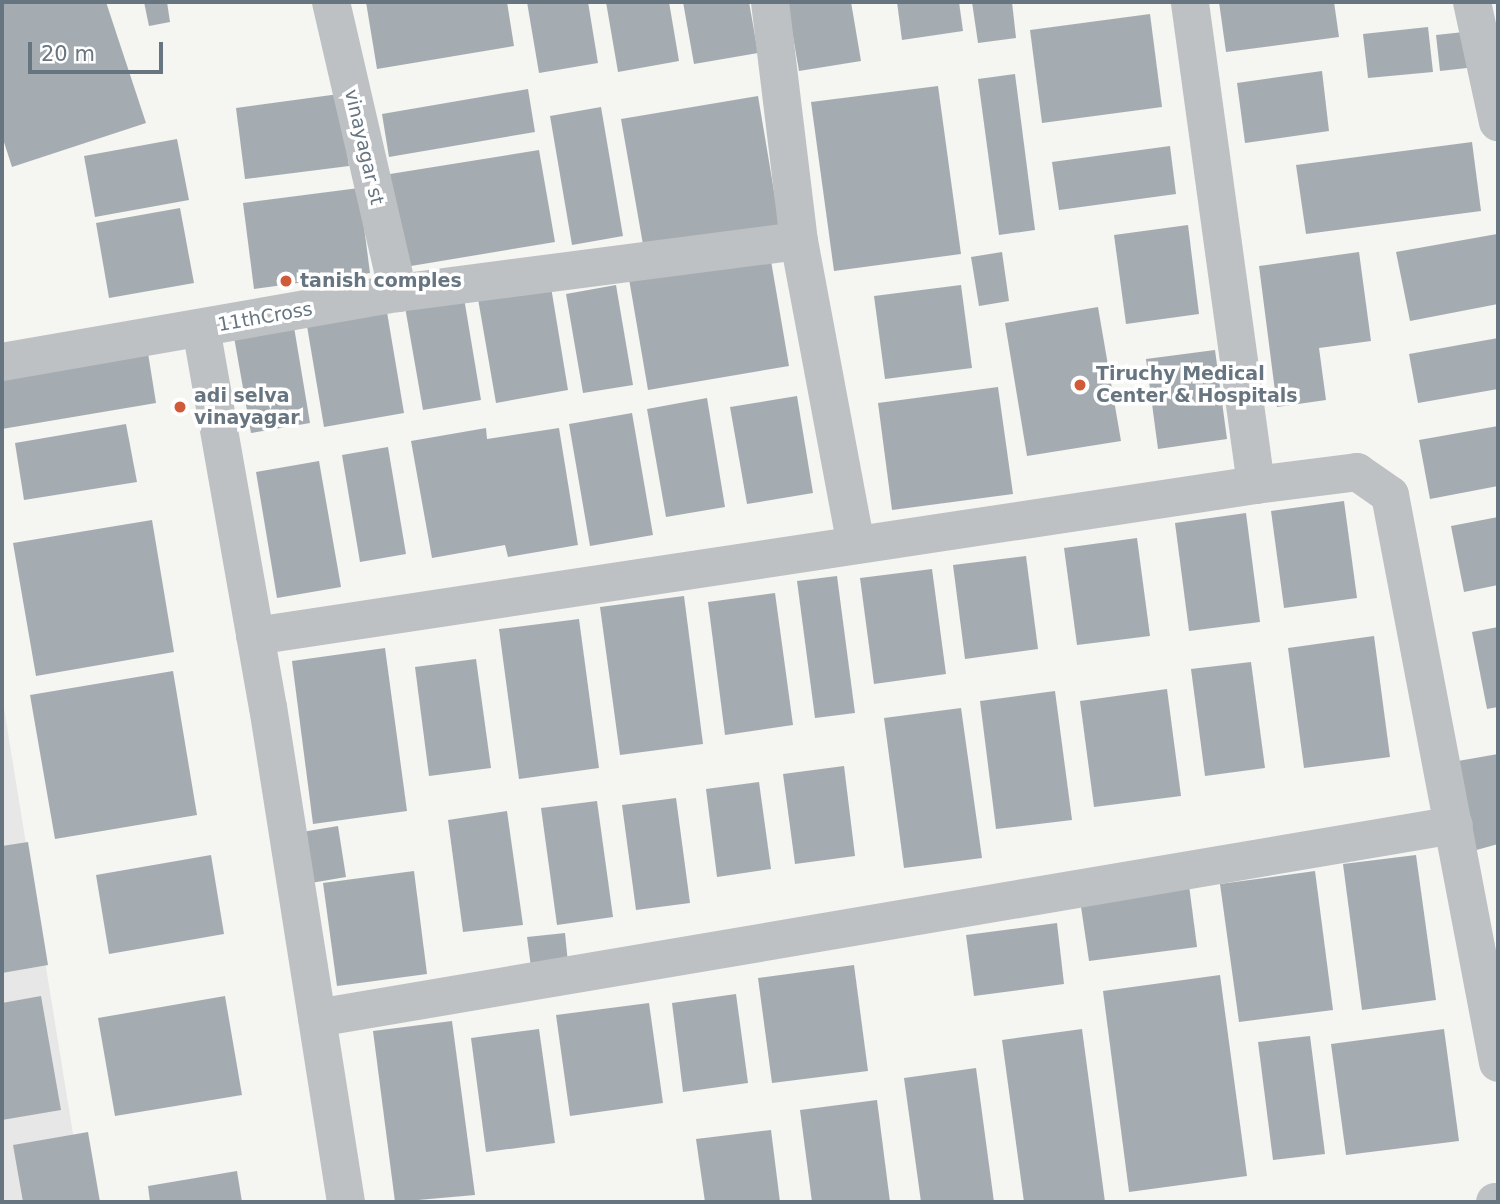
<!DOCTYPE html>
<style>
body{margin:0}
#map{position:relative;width:1500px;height:1204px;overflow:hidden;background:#f5f5f2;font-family:"DejaVu Sans",sans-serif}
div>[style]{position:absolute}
.built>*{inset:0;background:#e6e7e6}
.building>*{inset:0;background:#a5acb1}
.minor>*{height:38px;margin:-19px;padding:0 19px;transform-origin:19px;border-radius:19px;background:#bdc1c4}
.dots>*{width:19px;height:19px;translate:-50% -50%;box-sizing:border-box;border:4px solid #fff;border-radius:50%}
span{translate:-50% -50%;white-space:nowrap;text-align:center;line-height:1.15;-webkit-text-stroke:7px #fff;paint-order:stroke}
.street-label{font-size:19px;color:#677580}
.poi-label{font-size:19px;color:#677580;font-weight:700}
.left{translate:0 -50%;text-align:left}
.frame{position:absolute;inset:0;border:4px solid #677580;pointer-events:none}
.scale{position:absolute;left:28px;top:42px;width:135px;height:32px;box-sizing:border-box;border:4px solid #677580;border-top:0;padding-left:9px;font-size:21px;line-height:24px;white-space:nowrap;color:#677580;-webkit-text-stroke:5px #fff;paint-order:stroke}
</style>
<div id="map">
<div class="built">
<div style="clip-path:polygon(2px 696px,84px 1202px,2px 1202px)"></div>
</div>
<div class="building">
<div style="clip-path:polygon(2px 2px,106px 2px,146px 123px,12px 167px,2px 136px)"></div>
<div style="clip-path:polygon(144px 2px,167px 2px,170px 22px,149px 26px)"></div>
<div style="clip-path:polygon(366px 2px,507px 2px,514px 46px,377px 69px)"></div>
<div style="clip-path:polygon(527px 2px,588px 2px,598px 63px,539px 73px)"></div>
<div style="clip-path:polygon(606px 2px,669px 2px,679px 61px,618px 72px)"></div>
<div style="clip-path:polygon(683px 2px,749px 2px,758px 53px,694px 64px)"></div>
<div style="clip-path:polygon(787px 2px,851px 2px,861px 61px,799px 71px)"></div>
<div style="clip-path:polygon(897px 2px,959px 2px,963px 31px,902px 40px)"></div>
<div style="clip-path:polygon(972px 2px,1012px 2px,1016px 38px,978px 43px)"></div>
<div style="clip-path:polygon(1219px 2px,1334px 2px,1339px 37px,1226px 52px)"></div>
<div style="clip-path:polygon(1150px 14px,1162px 107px,1042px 123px,1030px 30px)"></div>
<div style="clip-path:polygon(1428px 27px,1433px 72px,1368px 78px,1363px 34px)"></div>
<div style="clip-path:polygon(1473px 31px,1476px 67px,1440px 71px,1436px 35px)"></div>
<div style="clip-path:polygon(1322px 71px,1329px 131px,1245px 143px,1237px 83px)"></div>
<div style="clip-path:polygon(1015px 74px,1035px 230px,999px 235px,978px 79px)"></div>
<div style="clip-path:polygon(938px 86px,961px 254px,834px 271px,811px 102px)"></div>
<div style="clip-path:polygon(528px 89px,535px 132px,389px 157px,382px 114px)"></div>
<div style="clip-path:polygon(339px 94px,349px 166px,245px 179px,236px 108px)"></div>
<div style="clip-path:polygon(758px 96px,781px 233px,645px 256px,621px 119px)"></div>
<div style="clip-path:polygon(601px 107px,623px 236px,572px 245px,550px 116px)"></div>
<div style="clip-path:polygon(177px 139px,189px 200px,95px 217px,84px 156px)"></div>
<div style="clip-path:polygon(1472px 142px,1481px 211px,1306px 234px,1296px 165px)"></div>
<div style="clip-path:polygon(1170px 146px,1176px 194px,1059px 210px,1052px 162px)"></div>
<div style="clip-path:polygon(539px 150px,555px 242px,405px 267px,390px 174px)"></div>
<div style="clip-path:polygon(359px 188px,370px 273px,254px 289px,243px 203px)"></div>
<div style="clip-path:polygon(180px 208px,194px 283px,109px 298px,96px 223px)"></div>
<div style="clip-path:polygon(1188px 225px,1199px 314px,1126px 324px,1114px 235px)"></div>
<div style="clip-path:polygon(1497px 234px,1498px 304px,1410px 321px,1396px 252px)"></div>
<div style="clip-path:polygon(1002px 252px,1009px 301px,979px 306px,971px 257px)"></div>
<div style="clip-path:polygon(1359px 252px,1371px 341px,1319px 348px,1326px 400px,1277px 407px,1259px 266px)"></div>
<div style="clip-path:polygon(770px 255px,789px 366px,648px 390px,629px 279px)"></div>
<div style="clip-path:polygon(550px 281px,568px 390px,496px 403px,477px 293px)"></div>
<div style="clip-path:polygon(616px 285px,633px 385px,583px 393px,566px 294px)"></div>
<div style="clip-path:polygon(961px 285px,972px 368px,885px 379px,874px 296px)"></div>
<div style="clip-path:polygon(464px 298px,481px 400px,423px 410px,405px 307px)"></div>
<div style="clip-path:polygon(1098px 307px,1121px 441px,1027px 456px,1005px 323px)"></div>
<div style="clip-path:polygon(387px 312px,404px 413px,324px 427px,307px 326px)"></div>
<div style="clip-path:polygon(294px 327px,310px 423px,251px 433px,234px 337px)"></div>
<div style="clip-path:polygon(1498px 338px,1498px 389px,1418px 403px,1409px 354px)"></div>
<div style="clip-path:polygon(1215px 350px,1227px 439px,1158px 449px,1146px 359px)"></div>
<div style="clip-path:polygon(148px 353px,156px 403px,2px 429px,2px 377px)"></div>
<div style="clip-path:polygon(998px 387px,1013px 494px,892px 510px,878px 403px)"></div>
<div style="clip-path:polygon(797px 396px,813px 493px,747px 504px,730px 407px)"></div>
<div style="clip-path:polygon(707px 398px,725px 507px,666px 517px,647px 409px)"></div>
<div style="clip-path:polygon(632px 413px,653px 535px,590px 546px,569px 424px)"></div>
<div style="clip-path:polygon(126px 424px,137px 482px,24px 500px,15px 443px)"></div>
<div style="clip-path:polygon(1498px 426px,1498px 486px,1430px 499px,1419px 440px)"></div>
<div style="clip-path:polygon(486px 428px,487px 439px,559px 428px,578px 545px,508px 557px,505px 545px,432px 558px,411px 441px)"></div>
<div style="clip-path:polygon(388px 447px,406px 554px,360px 562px,342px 455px)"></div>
<div style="clip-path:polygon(319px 461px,341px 587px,277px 598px,256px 472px)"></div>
<div style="clip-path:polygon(1344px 501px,1357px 598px,1284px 608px,1271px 511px)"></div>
<div style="clip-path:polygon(1246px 513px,1260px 622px,1189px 631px,1175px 523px)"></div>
<div style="clip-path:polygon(1498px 517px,1498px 585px,1464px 592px,1451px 526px)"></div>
<div style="clip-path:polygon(152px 520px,174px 652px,36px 676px,13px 543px)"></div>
<div style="clip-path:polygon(1137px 538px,1150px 636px,1077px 645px,1064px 548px)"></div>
<div style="clip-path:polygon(1026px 556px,1038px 649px,965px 659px,953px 565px)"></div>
<div style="clip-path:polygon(932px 569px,946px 674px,874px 684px,860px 578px)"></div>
<div style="clip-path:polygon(837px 576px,855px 713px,815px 718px,797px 581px)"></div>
<div style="clip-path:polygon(775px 593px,793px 725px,725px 735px,708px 602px)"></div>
<div style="clip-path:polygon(684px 596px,703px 744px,620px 755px,600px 607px)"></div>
<div style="clip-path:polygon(579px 619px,599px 768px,519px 779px,499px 629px)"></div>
<div style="clip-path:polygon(1498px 627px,1498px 707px,1487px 709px,1472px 632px)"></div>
<div style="clip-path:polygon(1374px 636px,1390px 757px,1304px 768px,1288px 648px)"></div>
<div style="clip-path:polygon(385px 648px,407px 811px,313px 824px,292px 661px)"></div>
<div style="clip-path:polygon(476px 659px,491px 768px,429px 776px,415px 667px)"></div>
<div style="clip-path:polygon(1251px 662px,1265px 768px,1205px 776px,1191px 669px)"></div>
<div style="clip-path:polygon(173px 671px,197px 815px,55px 839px,30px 695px)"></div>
<div style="clip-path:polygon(1167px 689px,1181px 796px,1094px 807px,1080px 701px)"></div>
<div style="clip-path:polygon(1055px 691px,1072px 820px,996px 829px,980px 701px)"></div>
<div style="clip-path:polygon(961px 708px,982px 858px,904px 868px,884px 718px)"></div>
<div style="clip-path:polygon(1498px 754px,1498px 844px,1473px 851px,1458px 761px)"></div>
<div style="clip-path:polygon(844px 766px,855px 856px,795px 864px,783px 774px)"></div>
<div style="clip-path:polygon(759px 782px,771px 869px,717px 877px,706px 789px)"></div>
<div style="clip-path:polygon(676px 798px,690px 903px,636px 910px,622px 805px)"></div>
<div style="clip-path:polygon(597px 801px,613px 917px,557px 925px,541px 808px)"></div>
<div style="clip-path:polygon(507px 811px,523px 925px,463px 932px,448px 820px)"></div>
<div style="clip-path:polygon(338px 826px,346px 877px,305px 884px,296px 833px)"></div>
<div style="clip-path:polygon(28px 842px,48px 965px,2px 973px,2px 846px)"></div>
<div style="clip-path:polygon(211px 855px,224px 934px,109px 954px,96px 875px)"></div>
<div style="clip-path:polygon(1416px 855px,1436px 1000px,1362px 1010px,1343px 864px)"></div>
<div style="clip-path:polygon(414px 871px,427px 974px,337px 986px,323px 883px)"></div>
<div style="clip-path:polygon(1315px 871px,1333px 1010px,1239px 1022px,1220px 884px)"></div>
<div style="clip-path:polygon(1189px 885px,1197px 947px,1089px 961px,1080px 900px)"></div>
<div style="clip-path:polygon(1057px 923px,1064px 984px,974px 996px,966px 935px)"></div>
<div style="clip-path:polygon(565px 933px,568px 963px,531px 967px,527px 937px)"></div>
<div style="clip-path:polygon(854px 965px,868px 1071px,772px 1083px,758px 978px)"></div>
<div style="clip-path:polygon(1220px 975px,1247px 1176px,1129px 1192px,1103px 991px)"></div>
<div style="clip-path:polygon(736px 994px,748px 1083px,683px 1092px,672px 1003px)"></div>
<div style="clip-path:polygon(41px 996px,61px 1110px,2px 1120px,2px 1003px)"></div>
<div style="clip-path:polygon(225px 996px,242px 1095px,115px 1116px,98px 1018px)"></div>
<div style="clip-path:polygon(649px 1003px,663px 1103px,570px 1116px,556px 1015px)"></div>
<div style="clip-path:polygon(452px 1021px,475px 1195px,395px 1202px,373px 1031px)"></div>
<div style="clip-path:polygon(539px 1029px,555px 1143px,486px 1152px,471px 1038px)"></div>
<div style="clip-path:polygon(1082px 1029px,1105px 1202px,1024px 1202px,1002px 1040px)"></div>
<div style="clip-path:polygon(1444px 1029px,1459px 1141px,1346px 1155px,1331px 1044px)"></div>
<div style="clip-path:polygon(1310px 1036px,1325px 1154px,1273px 1160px,1258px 1042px)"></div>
<div style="clip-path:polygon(976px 1068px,994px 1202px,921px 1202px,904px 1078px)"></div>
<div style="clip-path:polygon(877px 1100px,890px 1202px,812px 1202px,800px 1110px)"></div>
<div style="clip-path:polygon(771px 1130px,780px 1202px,705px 1202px,696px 1139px)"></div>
<div style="clip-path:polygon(88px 1132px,100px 1202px,23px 1202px,13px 1145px)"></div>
<div style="clip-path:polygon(237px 1171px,242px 1202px,150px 1202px,148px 1186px)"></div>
</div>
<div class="minor">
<div style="left:331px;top:2px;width:299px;rotate:77deg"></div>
<div style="left:770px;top:2px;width:241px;rotate:83.1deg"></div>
<div style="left:799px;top:241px;width:309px;rotate:79.4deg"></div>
<div style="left:1472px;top:2px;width:123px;rotate:77.8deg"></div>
<div style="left:201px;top:328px;width:385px;rotate:80deg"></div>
<div style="left:268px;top:707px;width:501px;rotate:81.05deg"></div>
<div style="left:2px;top:362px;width:402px;rotate:-9.9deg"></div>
<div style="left:398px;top:293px;width:404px;rotate:-7.4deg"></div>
<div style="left:1256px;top:485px;width:102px;rotate:-7.3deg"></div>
<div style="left:1357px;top:472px;width:40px;rotate:34.9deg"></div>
<div style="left:1390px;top:495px;width:578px;rotate:79.23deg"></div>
<div style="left:255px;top:636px;width:1012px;rotate:-8.58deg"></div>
<div style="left:1256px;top:485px;width:487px;rotate:-97.8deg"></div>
<div style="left:317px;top:1018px;width:1153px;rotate:-9.63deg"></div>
<div style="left:1495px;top:1202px;width:3px"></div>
</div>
<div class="dots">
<div style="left:286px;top:281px;background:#d05b38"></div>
<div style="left:1080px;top:385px;background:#d05b38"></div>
<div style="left:180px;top:407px;background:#d05b38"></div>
</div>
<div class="street-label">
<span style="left:364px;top:147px;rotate:77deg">vinayagar st</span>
<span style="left:265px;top:317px;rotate:-10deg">11thCross</span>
</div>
<div class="poi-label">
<span class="left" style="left:300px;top:281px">tanish comples</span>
<span class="left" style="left:1096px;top:385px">Tiruchy Medical<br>Center &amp; Hospitals</span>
<span class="left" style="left:194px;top:407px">adi selva<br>vinayagar</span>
</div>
<div class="frame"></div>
<div class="scale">20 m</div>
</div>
